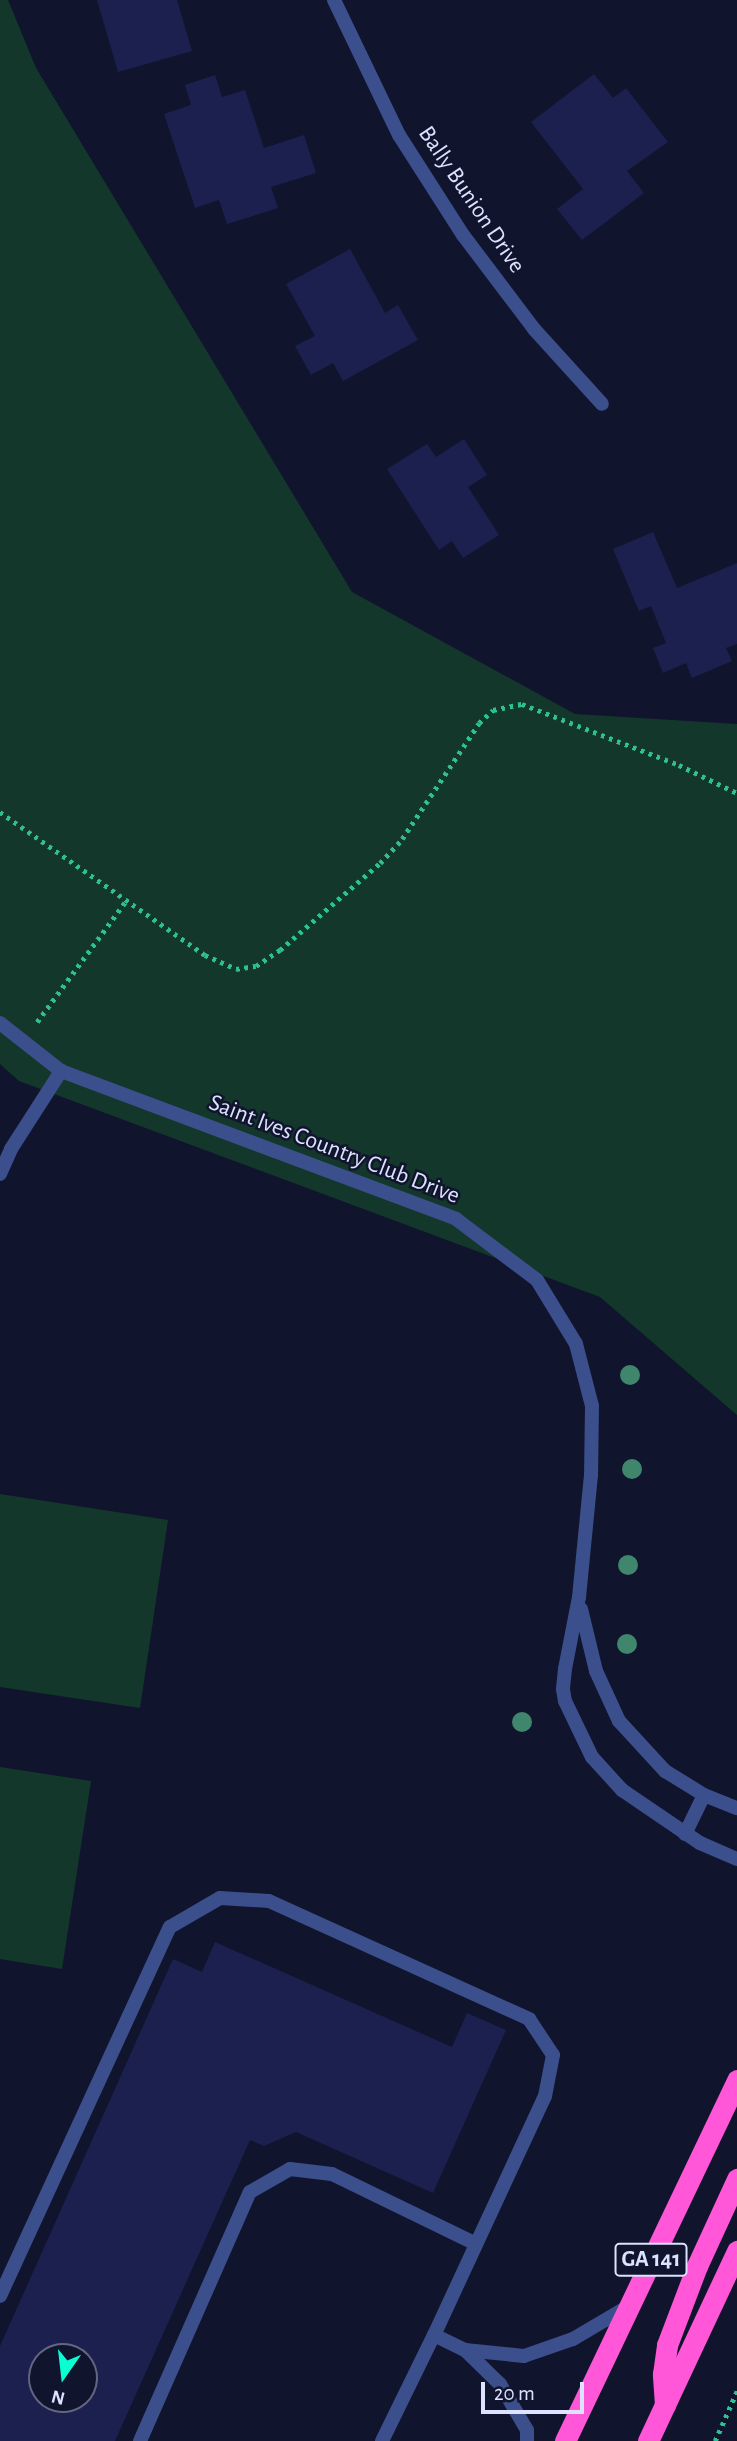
<!DOCTYPE html>
<style>
body{margin:0}
#map{position:relative;width:737px;height:2441px;overflow:hidden;background:#11142d;font-family:"Alegreya Sans",sans-serif}
div>[style]{position:absolute}
.green>*{inset:0;background:#14372c}
.building>*{inset:0;background:#1c204e}
.path>*{height:4.5px;margin-top:-2.25px;transform-origin:0;background:repeating-linear-gradient(90deg,#2ec18f 0 3.5px,transparent 0 8.5px)}
.lane>*{height:14px;margin:-7px;padding:0 7px;transform-origin:7px;border-radius:7px;background:#3b4f8c}
.street>*{height:14px;margin:-7px;padding:0 7px;transform-origin:7px;border-radius:7px;background:#3b4f8c}
.highway>*{height:21px;margin:-10.5px;padding:0 10.5px;transform-origin:10.5px;border-radius:10.5px;background:#ff57d7}
.trees>*{width:20px;height:20px;margin:-10px;border-radius:50%;background:#3f866c}
span{translate:-50% -50%;white-space:nowrap;text-align:center;line-height:1.15;-webkit-text-stroke:5px #11142d;paint-order:stroke}
.shield-label span{padding:2px 5px;background:#11142d;border:2px solid;border-radius:5px;-webkit-text-stroke-width:0}
.shield-label{font-size:23px;color:#dce2ff;font-weight:700}
.street-label{font-size:24px;color:#dce2ff}
.north{position:absolute;left:28px;top:2343px;width:70px;height:70px;box-sizing:border-box;background:#11142d;border:2px solid #626681;border-radius:50%;rotate:194deg;font-size:19px;font-weight:700;line-height:28px;text-align:center;color:#dce2ff}
.north::after{content:'';display:block;margin:auto;width:24px;height:32px;background:#08ffd2;clip-path:polygon(50% 0,100% 100%,50% 72%,0 100%)}
.scale{position:absolute;left:481px;top:2382px;width:103px;height:32px;box-sizing:border-box;border:4px solid #dce2ff;border-top:0;padding-left:9px;font-size:21px;line-height:24px;white-space:nowrap;color:#dce2ff;-webkit-text-stroke:5px #11142d;paint-order:stroke}
</style>
<div id="map">
<div class="green">
<div style="clip-path:polygon(0 0,8px 0,36px 68px,352px 592px,575px 714px,737px 724px,737px 1415px,600px 1297px,19px 1081px,0 1064px)"></div>
<div style="clip-path:polygon(0 1494px,168px 1520px,140px 1708px,0 1687px)"></div>
<div style="clip-path:polygon(0 1767px,91px 1781px,62px 1969px,0 1959px)"></div>
</div>
<div class="building">
<div style="clip-path:polygon(97px 0,177px 0,192px 51px,118px 72px)"></div>
<div style="clip-path:polygon(594px 74px,613px 98px,626px 88px,668px 142px,627px 171px,644px 193px,582px 240px,557px 209px,583px 189px,531px 122px)"></div>
<div style="clip-path:polygon(215px 75px,222px 97px,245px 90px,264px 148px,304px 135px,316px 173px,271px 187px,278px 208px,227px 224px,219px 200px,195px 208px,164px 114px,191px 105px,185px 85px)"></div>
<div style="clip-path:polygon(350px 249px,385px 313px,398px 305px,418px 340px,343px 381px,333px 363px,311px 375px,295px 346px,315px 336px,286px 284px)"></div>
<div style="clip-path:polygon(464px 439px,487px 475px,468px 487px,499px 535px,463px 558px,452px 541px,439px 550px,387px 469px,427px 444px,436px 457px)"></div>
<div style="clip-path:polygon(653px 532px,677px 588px,737px 563px,737px 644px,726px 648px,732px 661px,692px 678px,686px 663px,663px 673px,653px 648px,666px 643px,651px 606px,639px 611px,613px 549px)"></div>
<div style="clip-path:polygon(evenodd,215px 1942px,452px 2047px,467px 2013px,506px 2030px,433px 2193px,296px 2132px,264px 2146px,250px 2140px,115px 2441px,0 2441px,0 2346px,173px 1959px,202px 1972px,215px 1942px,42px 2357px,84px 2357px,84px 2399px,42px 2399px,42px 2357px)"></div>
</div>
<div class="path">
<div style="left:0;top:812px;width:250px;rotate:34.9deg"></div>
<div style="left:205px;top:955px;width:34px;rotate:24deg"></div>
<div style="left:236px;top:969px;width:20px;rotate:-9deg"></div>
<div style="left:256px;top:966px;width:29px;rotate:-34deg"></div>
<div style="left:280px;top:950px;width:133px;rotate:-41deg"></div>
<div style="left:380px;top:863px;width:33px;rotate:-47deg"></div>
<div style="left:402px;top:839px;width:139px;rotate:-56.4deg"></div>
<div style="left:479px;top:723px;width:19px;rotate:-43deg"></div>
<div style="left:493px;top:710px;width:30px;rotate:-12deg"></div>
<div style="left:522px;top:704px;width:168px;rotate:21.2deg"></div>
<div style="left:679px;top:765px;width:64px;rotate:25.8deg"></div>
<div style="left:37px;top:1022px;width:150px;rotate:-53.7deg"></div>
<div style="left:715px;top:2441px;width:55px;rotate:-66.3deg"></div>
</div>
<div class="lane">
<div style="left:0;top:2296px;width:406px;rotate:-65.3deg"></div>
<div style="left:170px;top:1927px;width:58px;rotate:-30.1deg"></div>
<div style="left:220px;top:1898px;width:49px;rotate:3.5deg"></div>
<div style="left:269px;top:1901px;width:286px;rotate:24.4deg"></div>
<div style="left:529px;top:2019px;width:43px;rotate:56.3deg"></div>
<div style="left:553px;top:2055px;width:42px;rotate:101deg"></div>
<div style="left:545px;top:2096px;width:264px;rotate:114.9deg"></div>
<div style="left:465px;top:2350px;width:59px;rotate:5.8deg"></div>
<div style="left:524px;top:2356px;width:52px;rotate:-19.1deg"></div>
<div style="left:573px;top:2339px;width:65px;rotate:-30.5deg"></div>
<div style="left:140px;top:2441px;width:272px;rotate:-66.2deg"></div>
<div style="left:250px;top:2192px;width:46px;rotate:-29.9deg"></div>
<div style="left:290px;top:2169px;width:42px;rotate:6.8deg"></div>
<div style="left:332px;top:2174px;width:160px;rotate:25.9deg"></div>
<div style="left:382px;top:2441px;width:118px;rotate:-63.9deg"></div>
<div style="left:434px;top:2335px;width:34px;rotate:26deg"></div>
<div style="left:465px;top:2350px;width:49px;rotate:44.2deg"></div>
<div style="left:500px;top:2384px;width:53px;rotate:59.6deg"></div>
<div style="left:527px;top:2430px;width:11px;rotate:90deg"></div>
</div>
<div class="street">
<div style="left:334px;top:0;width:150px;rotate:64.3deg"></div>
<div style="left:399px;top:135px;width:119px;rotate:57.4deg"></div>
<div style="left:463px;top:235px;width:118px;rotate:52.9deg"></div>
<div style="left:534px;top:329px;width:101px;rotate:47.8deg"></div>
<div style="left:0;top:1023px;width:78px;rotate:38.2deg"></div>
<div style="left:61px;top:1071px;width:422px;rotate:20.5deg"></div>
<div style="left:456px;top:1219px;width:101px;rotate:37deg"></div>
<div style="left:537px;top:1280px;width:75px;rotate:58.6deg"></div>
<div style="left:576px;top:1344px;width:64px;rotate:75.5deg"></div>
<div style="left:592px;top:1406px;width:69px;rotate:90.8deg"></div>
<div style="left:591px;top:1475px;width:123px;rotate:95.6deg"></div>
<div style="left:579px;top:1597px;width:73px;rotate:101deg"></div>
<div style="left:565px;top:1669px;width:20px;rotate:96deg"></div>
<div style="left:563px;top:1689px;width:12px;rotate:81deg"></div>
<div style="left:565px;top:1701px;width:62px;rotate:64.3deg"></div>
<div style="left:592px;top:1757px;width:45px;rotate:47.7deg"></div>
<div style="left:622px;top:1790px;width:94px;rotate:34.2deg"></div>
<div style="left:700px;top:1843px;width:40px;rotate:23.4deg"></div>
<div style="left:0;top:1174px;width:27px;rotate:-66deg"></div>
<div style="left:11px;top:1149px;width:93px;rotate:-57.3deg"></div>
<div style="left:581px;top:1609px;width:64px;rotate:76.4deg"></div>
<div style="left:596px;top:1671px;width:55px;rotate:65.3deg"></div>
<div style="left:619px;top:1721px;width:68px;rotate:47.4deg"></div>
<div style="left:665px;top:1771px;width:46px;rotate:31.6deg"></div>
<div style="left:704px;top:1795px;width:35px;rotate:22deg"></div>
<div style="left:685px;top:1834px;width:43px;rotate:-64deg"></div>
</div>
<div class="highway">
<div style="left:665px;top:2405px;width:31px;rotate:-94deg"></div>
<div style="left:663px;top:2374px;width:29px;rotate:-82deg"></div>
<div style="left:667px;top:2345px;width:85px;rotate:-69.2deg"></div>
<div style="left:697px;top:2266px;width:96px;rotate:-65.3deg"></div>
<div style="left:565px;top:2441px;width:400px;rotate:-64.5deg"></div>
<div style="left:648px;top:2441px;width:210px;rotate:-64.9deg"></div>
</div>
<div class="trees">
<div style="left:630px;top:1375px"></div>
<div style="left:632px;top:1469px"></div>
<div style="left:628px;top:1565px"></div>
<div style="left:627px;top:1644px"></div>
<div style="left:522px;top:1722px"></div>
</div>
<div class="shield-label">
<span style="left:651px;top:2260px">GA 141</span>
</div>
<div class="street-label">
<span style="left:471px;top:200px;rotate:56deg">Bally Bunion Drive</span>
<span style="left:334px;top:1150px;rotate:21deg">Saint Ives Country Club Drive</span>
</div>
<div class="north">N</div>
<div class="scale">20 m</div>
</div>
